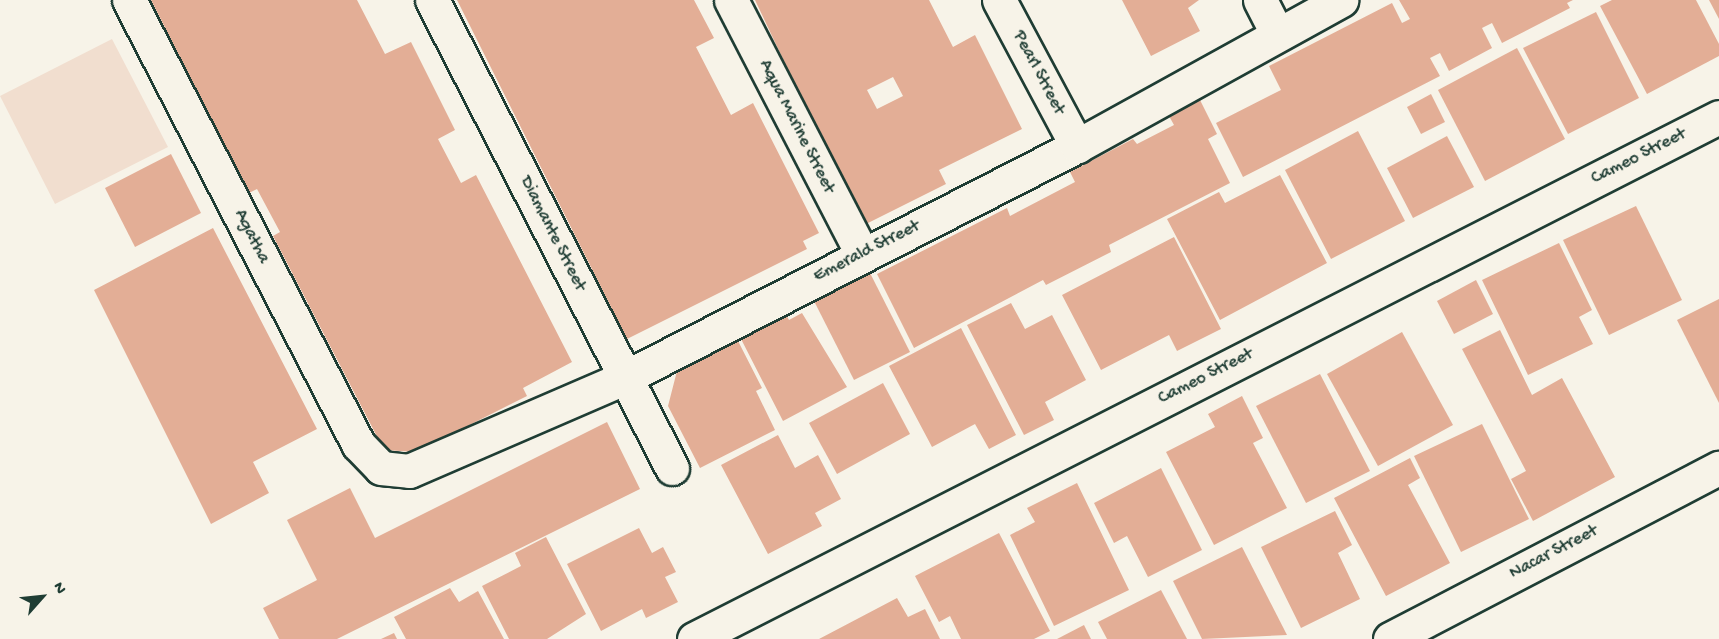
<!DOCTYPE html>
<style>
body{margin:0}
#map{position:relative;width:1719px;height:639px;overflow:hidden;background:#f7f3e8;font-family:"Gochi Hand",sans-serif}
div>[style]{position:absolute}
.built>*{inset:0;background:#f1decf}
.building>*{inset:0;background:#e3ae96}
.roads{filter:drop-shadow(2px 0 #1f3d34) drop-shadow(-2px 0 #1f3d34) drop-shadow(0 2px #1f3d34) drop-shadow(0 -2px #1f3d34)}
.minor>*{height:33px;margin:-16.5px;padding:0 16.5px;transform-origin:16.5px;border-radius:16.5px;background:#f7f3e8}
span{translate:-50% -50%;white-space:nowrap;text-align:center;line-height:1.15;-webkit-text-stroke:4.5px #f7f3e8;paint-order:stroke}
.street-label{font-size:18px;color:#1f3d34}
.north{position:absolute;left:12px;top:567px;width:60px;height:60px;-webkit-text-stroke:4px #f7f3e8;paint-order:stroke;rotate:63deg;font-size:16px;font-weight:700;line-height:24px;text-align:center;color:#1f3d34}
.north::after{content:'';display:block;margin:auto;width:21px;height:27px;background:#1f3d34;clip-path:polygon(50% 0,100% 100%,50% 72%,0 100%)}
</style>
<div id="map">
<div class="built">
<div style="clip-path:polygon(112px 39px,168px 147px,55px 204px,0 96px)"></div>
</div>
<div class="building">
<div style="clip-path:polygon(151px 0,357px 0,385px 54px,411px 42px,455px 130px,438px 139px,461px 183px,476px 175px,572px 362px,523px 388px,527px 396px,416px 452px,384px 450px,273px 236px,280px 232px,257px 189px,249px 193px)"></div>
<div style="clip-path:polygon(457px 0,694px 0,714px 38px,696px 47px,731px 115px,753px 103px,819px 233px,803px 241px,807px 249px,627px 339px)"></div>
<div style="clip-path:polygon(evenodd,755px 0,929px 0,953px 47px,975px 35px,1022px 129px,939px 170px,946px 184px,862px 226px,755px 0,893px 77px,903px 96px,877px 109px,867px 90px,893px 77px)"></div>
<div style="clip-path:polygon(1122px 0,1199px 0,1188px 8px,1200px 31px,1151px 56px)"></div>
<div style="clip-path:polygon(1399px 0,1573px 0,1567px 3px,1570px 8px,1502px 43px,1492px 23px,1482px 28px,1492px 48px,1449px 71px,1440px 53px,1430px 58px,1440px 76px,1243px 177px,1216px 123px,1281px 90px,1269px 66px,1392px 3px,1402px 23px,1410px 19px)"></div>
<div style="clip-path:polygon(1612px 0,1696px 0,1719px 44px,1719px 56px,1647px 94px,1600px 6px)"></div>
<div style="clip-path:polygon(1709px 0,1719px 0,1719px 19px)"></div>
<div style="clip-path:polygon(1596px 12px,1639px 98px,1568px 134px,1523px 48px)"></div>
<div style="clip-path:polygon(1517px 48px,1565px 139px,1485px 181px,1438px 90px)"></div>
<div style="clip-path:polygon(1431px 94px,1445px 122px,1421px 134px,1407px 107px)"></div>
<div style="clip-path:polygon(1200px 100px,1217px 134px,1208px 139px,1230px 183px,1109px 245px,1111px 252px,1046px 285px,1043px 280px,914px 348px,877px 274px,1007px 208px,1010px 216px,1075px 182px,1070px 172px,1133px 139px,1137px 144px,1174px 125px,1169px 116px)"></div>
<div style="clip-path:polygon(1358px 131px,1405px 221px,1331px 259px,1285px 170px)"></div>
<div style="clip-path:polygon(1447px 136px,1474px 187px,1413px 218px,1387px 168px)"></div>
<div style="clip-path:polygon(171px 154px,201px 213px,135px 247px,105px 188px)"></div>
<div style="clip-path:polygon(1280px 175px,1327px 263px,1220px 320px,1167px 219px,1219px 192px,1225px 203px)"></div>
<div style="clip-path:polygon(1636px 206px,1682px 300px,1609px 335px,1563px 240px)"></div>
<div style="clip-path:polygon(213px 228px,317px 429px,253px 462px,269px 493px,211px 524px,94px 290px)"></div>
<div style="clip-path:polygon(1174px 237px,1221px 329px,1177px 351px,1169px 335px,1101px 370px,1062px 295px)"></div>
<div style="clip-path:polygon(1559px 243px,1592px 310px,1579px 317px,1593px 344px,1528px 375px,1482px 280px)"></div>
<div style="clip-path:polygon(869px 271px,910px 352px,854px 380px,813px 299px)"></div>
<div style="clip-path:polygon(1476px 280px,1493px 314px,1454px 334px,1437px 301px)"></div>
<div style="clip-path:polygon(1719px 299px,1719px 403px,1677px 320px)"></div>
<div style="clip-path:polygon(1011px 303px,1025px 329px,1052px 315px,1086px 380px,1045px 402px,1054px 420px,1024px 435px,967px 325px)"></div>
<div style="clip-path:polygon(785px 313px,789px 320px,802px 313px,847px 387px,783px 421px,740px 337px)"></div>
<div style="clip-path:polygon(961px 328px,1016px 435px,989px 449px,975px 424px,932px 447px,889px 366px)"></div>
<div style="clip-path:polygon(1500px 330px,1532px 395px,1562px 378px,1615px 477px,1533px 521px,1511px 479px,1526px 471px,1462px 349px)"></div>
<div style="clip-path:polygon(1402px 332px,1453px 425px,1378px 466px,1327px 374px)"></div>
<div style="clip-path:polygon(737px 339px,762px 388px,756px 391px,775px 430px,700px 468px,668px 406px,677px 371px)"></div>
<div style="clip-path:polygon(1320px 374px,1370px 471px,1306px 503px,1256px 406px)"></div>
<div style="clip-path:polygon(883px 383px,910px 434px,837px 474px,809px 423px)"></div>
<div style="clip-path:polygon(1242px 396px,1263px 438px,1253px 443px,1287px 508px,1214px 545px,1166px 452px,1215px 427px,1208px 414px)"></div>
<div style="clip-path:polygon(607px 422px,640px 489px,337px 639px,279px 639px,263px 608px,317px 580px,287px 520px,350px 488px,375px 538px)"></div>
<div style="clip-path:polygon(1482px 424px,1529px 519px,1461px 552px,1414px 456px)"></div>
<div style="clip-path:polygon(778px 435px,795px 468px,818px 455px,841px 499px,815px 513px,822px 526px,768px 554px,721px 465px)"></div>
<div style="clip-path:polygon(1410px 458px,1420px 478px,1408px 485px,1450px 563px,1386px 596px,1334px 498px)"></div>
<div style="clip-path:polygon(1161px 468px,1202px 550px,1148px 577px,1127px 536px,1114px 543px,1094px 503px)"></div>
<div style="clip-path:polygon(1077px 483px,1129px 590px,1054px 626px,1010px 535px,1035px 522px,1027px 508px)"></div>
<div style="clip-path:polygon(1335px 511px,1352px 545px,1338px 553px,1360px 599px,1301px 628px,1261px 547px)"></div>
<div style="clip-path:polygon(639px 528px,652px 553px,663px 547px,676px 572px,665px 577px,678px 602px,646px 618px,642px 609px,601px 631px,567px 564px)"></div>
<div style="clip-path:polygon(999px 533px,1050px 631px,1034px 639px,961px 639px,950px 616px,939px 622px,915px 576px)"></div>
<div style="clip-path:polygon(546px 537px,586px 614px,547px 639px,509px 639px,482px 586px,521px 566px,515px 553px)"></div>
<div style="clip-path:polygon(1242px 547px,1287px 635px,1202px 639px,1173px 581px)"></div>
<div style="clip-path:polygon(450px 588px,459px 602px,478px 591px,504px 639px,406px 639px,394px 617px)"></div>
<div style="clip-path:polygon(1161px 590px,1187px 639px,1107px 639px,1098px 622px)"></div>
<div style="clip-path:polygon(897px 598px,908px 617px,925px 609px,940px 639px,819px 639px)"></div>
<div style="clip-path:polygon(1084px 625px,1091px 639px,1057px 639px)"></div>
<div style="clip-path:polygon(394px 633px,397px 639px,381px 639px)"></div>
</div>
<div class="roads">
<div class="minor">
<div style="left:129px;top:0;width:500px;rotate:62.7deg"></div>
<div style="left:358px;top:444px;width:33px;rotate:46deg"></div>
<div style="left:381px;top:468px;width:28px;rotate:6deg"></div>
<div style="left:409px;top:471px;width:236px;rotate:-23.4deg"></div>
<div style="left:626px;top:377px;width:507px;rotate:-27.12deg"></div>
<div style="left:1077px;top:146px;width:302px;rotate:-28.9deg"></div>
<div style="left:432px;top:0;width:526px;rotate:62.85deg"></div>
<div style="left:731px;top:0;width:286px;rotate:62.7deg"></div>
<div style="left:999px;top:0;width:166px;rotate:61.9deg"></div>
<div style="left:1260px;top:0;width:38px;rotate:63deg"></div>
<div style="left:694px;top:639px;width:1150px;rotate:-26.99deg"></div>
<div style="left:1390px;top:639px;width:371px;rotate:-27.5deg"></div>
</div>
</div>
<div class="street-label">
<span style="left:1038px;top:73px;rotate:62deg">Pearl Street</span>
<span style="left:796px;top:127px;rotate:63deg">Aqua Marine Street</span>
<span style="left:1639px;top:157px;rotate:-27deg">Cameo Street</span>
<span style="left:552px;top:234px;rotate:63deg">Diamante Street</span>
<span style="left:251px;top:237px;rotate:63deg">Agatha</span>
<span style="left:867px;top:252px;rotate:-27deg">Emerald Street</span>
<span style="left:1206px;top:377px;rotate:-27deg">Cameo Street</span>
<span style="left:1554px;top:553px;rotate:-28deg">Nacar Street</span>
</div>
<div class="north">N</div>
</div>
